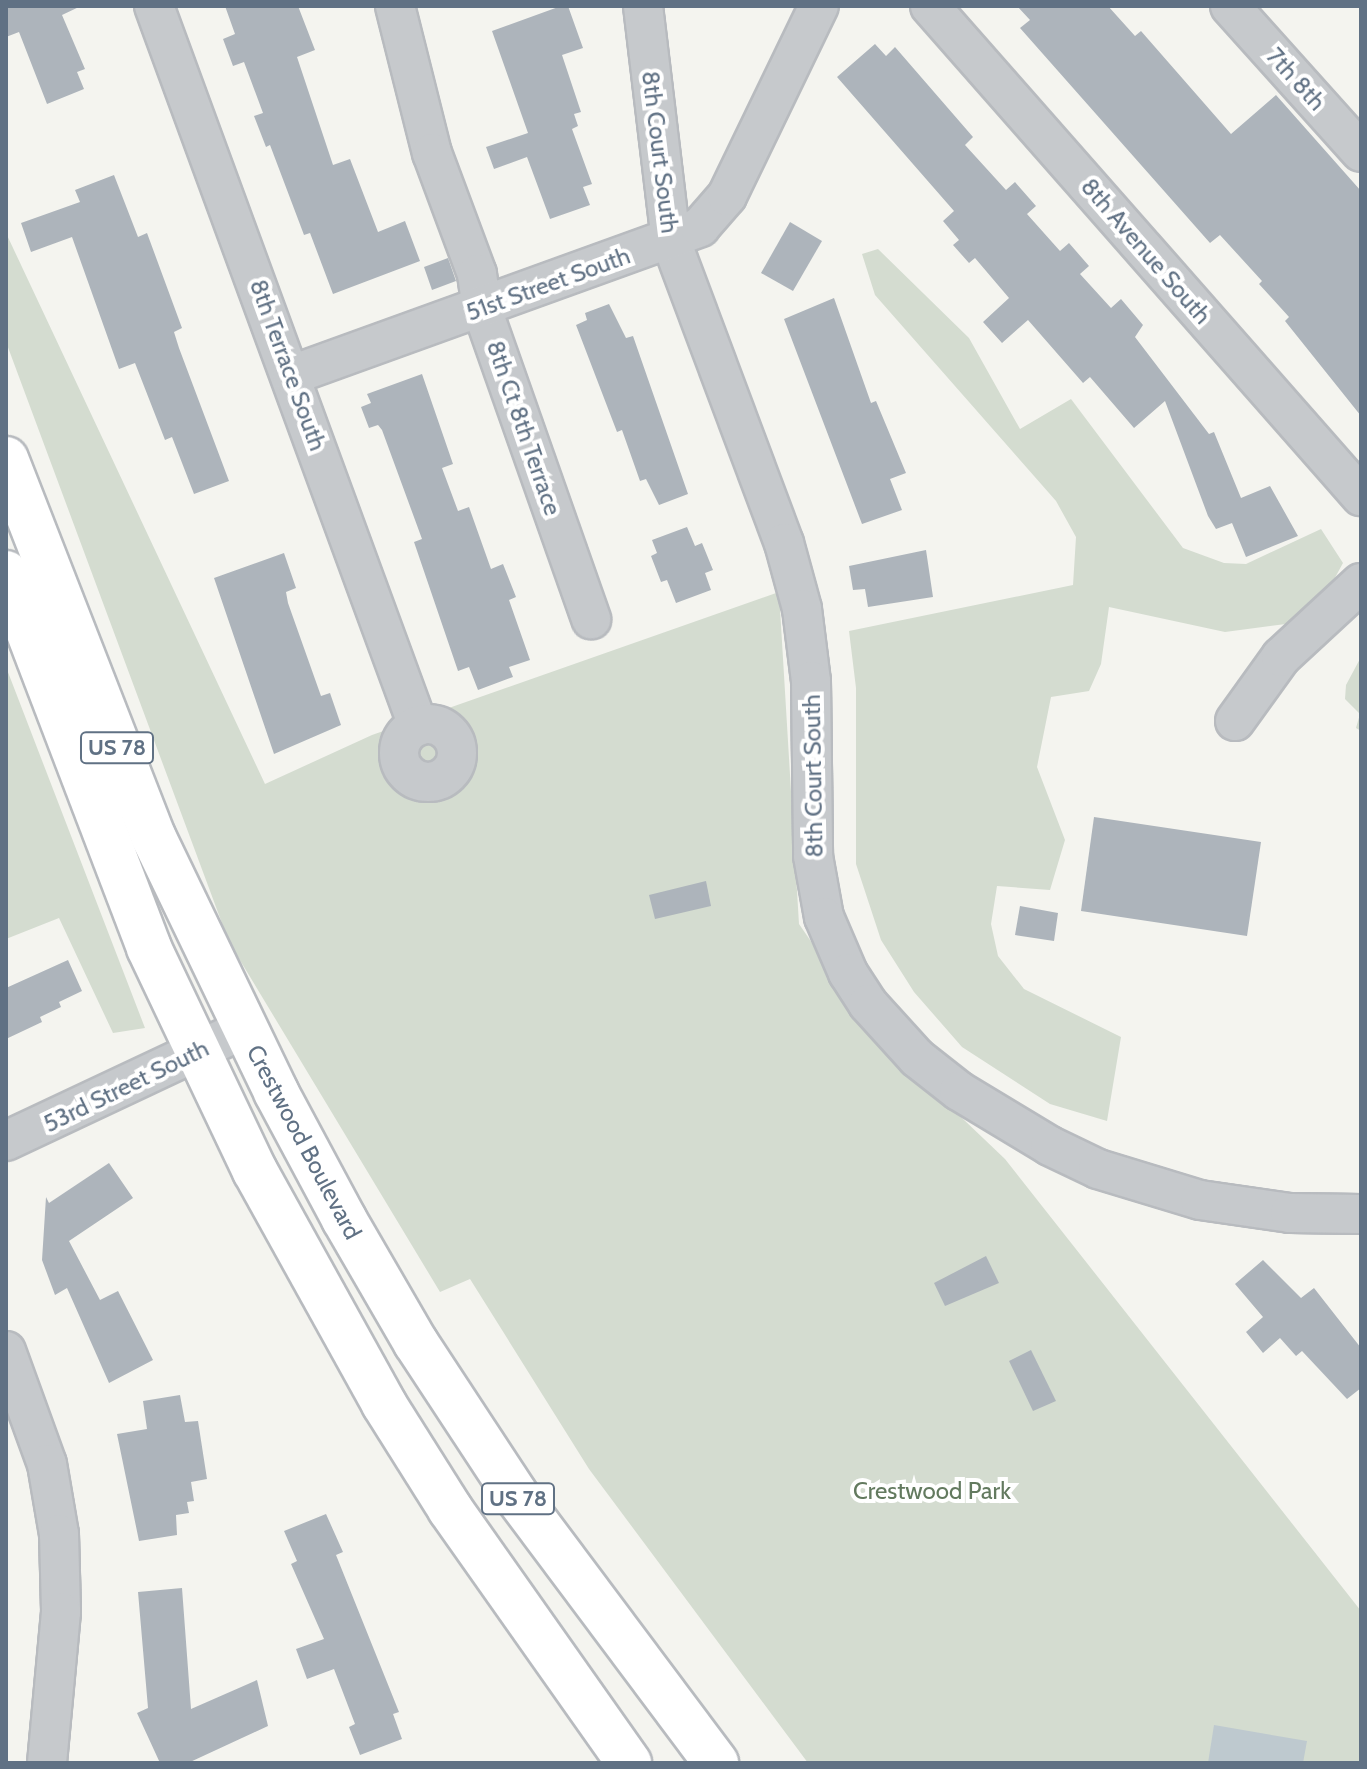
<!DOCTYPE html>
<style>
body{margin:0}
#map{position:relative;width:1367px;height:1769px;overflow:hidden;background:#f4f4ef;font-family:Cabin,sans-serif}
div>[style]{position:absolute}
.green>*{inset:0;background:#d4dcd0}
.water>*{inset:0;background:#bec9cf}
.building>*{inset:0;background:#adb4bb}
.roads{filter:drop-shadow(2px 0 #b8bbbf) drop-shadow(-2px 0 #b8bbbf) drop-shadow(0 2px #b8bbbf) drop-shadow(0 -2px #b8bbbf)}
.minor>*{height:38px;margin:-19px;padding:0 19px;transform-origin:19px;border-radius:19px;background:#c6c9cc}
.minor>.ring{margin:-19px;padding:0;box-sizing:content-box;background:none;border:38px solid #c6c9cc;border-radius:50%}
.major>*{height:44px;margin:-22px;padding:0 22px;transform-origin:22px;border-radius:22px;background:#fff}
span{translate:-50% -50%;white-space:nowrap;text-align:center;line-height:1.15;-webkit-text-stroke:8px #fff;paint-order:stroke}
.shield-label span{padding:2px 6px;background:#fff;border:2px solid;border-radius:6px;-webkit-text-stroke-width:0}
.shield-label{font-size:22px;color:#607184;font-weight:700}
.street-label{font-size:24px;color:#607184}
.park-label{font-size:24px;color:#637a5f}
.frame{position:absolute;inset:0;border:8px solid #607184;pointer-events:none}
</style>
<div id="map">
<div class="green">
<div style="clip-path:polygon(6px 233px,265px 784px,372px 735px,779px 592px,799px 924px,877px 1037px,1005px 1159px,1361px 1611px,1361px 1763px,808px 1763px,589px 1469px,470px 1279px,440px 1292px,229px 942px,6px 342px)"></div>
<div style="clip-path:polygon(878px 249px,969px 338px,1020px 429px,1071px 399px,1183px 548px,1224px 563px,1246px 564px,1321px 529px,1343px 563px,1331px 585px,1286px 624px,1225px 632px,1109px 607px,1101px 664px,1089px 691px,1051px 697px,1037px 767px,1065px 840px,1050px 890px,997px 886px,991px 924px,998px 956px,1024px 989px,1121px 1037px,1107px 1121px,1050px 1104px,962px 1047px,914px 992px,881px 940px,856px 864px,856px 688px,849px 631px,1073px 585px,1076px 537px,1056px 501px,875px 295px,862px 254px)"></div>
<div style="clip-path:polygon(1361px 657px,1361px 731px,1356px 728px,1360px 714px,1345px 699px,1346px 685px)"></div>
<div style="clip-path:polygon(6px 667px,145px 1028px,113px 1033px,59px 918px,6px 939px)"></div>
</div>
<div class="water">
<div style="clip-path:polygon(1214px 1725px,1307px 1741px,1303px 1763px,1208px 1763px)"></div>
</div>
<div class="building">
<div style="clip-path:polygon(6px 6px,81px 6px,62px 15px,85px 69px,77px 72px,84px 89px,47px 104px,19px 32px,6px 37px)"></div>
<div style="clip-path:polygon(225px 6px,298px 6px,315px 50px,297px 57px,333px 165px,350px 159px,378px 232px,405px 221px,420px 261px,333px 294px,310px 233px,304px 235px,270px 145px,266px 147px,254px 116px,263px 113px,244px 62px,233px 66px,223px 39px,235px 34px)"></div>
<div style="clip-path:polygon(561px 6px,568px 6px,583px 48px,562px 55px,581px 112px,574px 114px,578px 126px,572px 129px,592px 184px,583px 187px,590px 205px,550px 219px,527px 157px,494px 169px,486px 147px,528px 133px,492px 31px)"></div>
<div style="clip-path:polygon(1017px 6px,1108px 6px,1135px 36px,1141px 31px,1231px 134px,1276px 95px,1361px 191px,1361px 416px,1285px 321px,1289px 317px,1259px 284px,1262px 281px,1220px 235px,1210px 243px,1020px 28px,1030px 20px)"></div>
<div style="clip-path:polygon(875px 44px,886px 56px,895px 47px,973px 137px,965px 145px,1006px 190px,1015px 182px,1036px 206px,1027px 214px,1060px 251px,1069px 243px,1089px 266px,1080px 274px,1111px 308px,1121px 299px,1143px 325px,1135px 337px,1209px 434px,1214px 432px,1241px 498px,1270px 486px,1298px 536px,1246px 557px,1232px 523px,1216px 529px,1208px 516px,1165px 401px,1134px 428px,1090px 377px,1083px 383px,1028px 320px,1002px 343px,983px 322px,1009px 298px,975px 258px,969px 263px,953px 245px,959px 240px,943px 221px,954px 211px,837px 77px)"></div>
<div style="clip-path:polygon(114px 175px,138px 237px,147px 233px,182px 328px,174px 332px,179px 348px,229px 481px,194px 494px,172px 437px,165px 440px,135px 363px,119px 369px,72px 237px,31px 252px,21px 223px,80px 202px,75px 190px)"></div>
<div style="clip-path:polygon(790px 222px,822px 241px,793px 291px,761px 273px)"></div>
<div style="clip-path:polygon(448px 258px,456px 281px,432px 290px,424px 267px)"></div>
<div style="clip-path:polygon(834px 298px,871px 403px,876px 401px,906px 473px,890px 479px,902px 510px,862px 524px,784px 319px)"></div>
<div style="clip-path:polygon(609px 304px,626px 338px,633px 336px,688px 494px,659px 505px,646px 479px,640px 481px,622px 430px,617px 432px,576px 325px,587px 320px,585px 313px)"></div>
<div style="clip-path:polygon(422px 374px,453px 464px,442px 468px,458px 511px,469px 507px,491px 569px,503px 564px,516px 597px,509px 600px,530px 660px,509px 667px,513px 677px,478px 690px,469px 667px,458px 671px,414px 542px,422px 539px,382px 430px,378px 425px,369px 428px,361px 407px,371px 403px,367px 394px)"></div>
<div style="clip-path:polygon(687px 527px,695px 546px,702px 543px,713px 570px,705px 573px,711px 590px,676px 603px,667px 580px,661px 582px,651px 556px,657px 553px,652px 540px)"></div>
<div style="clip-path:polygon(926px 550px,933px 597px,868px 607px,865px 589px,853px 590px,849px 566px)"></div>
<div style="clip-path:polygon(284px 553px,296px 588px,286px 592px,288px 603px,321px 696px,330px 693px,341px 725px,274px 754px,214px 578px)"></div>
<div style="clip-path:polygon(1094px 817px,1261px 842px,1247px 936px,1081px 911px)"></div>
<div style="clip-path:polygon(706px 881px,711px 906px,655px 919px,649px 895px)"></div>
<div style="clip-path:polygon(1020px 906px,1058px 913px,1054px 941px,1015px 935px)"></div>
<div style="clip-path:polygon(68px 960px,82px 991px,59px 1002px,61px 1007px,40px 1017px,42px 1022px,6px 1039px,6px 988px)"></div>
<div style="clip-path:polygon(109px 1163px,133px 1198px,69px 1241px,100px 1300px,118px 1291px,153px 1360px,109px 1383px,67px 1288px,55px 1295px,42px 1260px,46px 1197px,49px 1203px)"></div>
<div style="clip-path:polygon(986px 1256px,999px 1283px,945px 1306px,934px 1283px)"></div>
<div style="clip-path:polygon(1263px 1260px,1301px 1298px,1314px 1288px,1361px 1348px,1361px 1388px,1347px 1399px,1302px 1351px,1296px 1356px,1280px 1338px,1263px 1353px,1246px 1332px,1263px 1317px,1235px 1284px)"></div>
<div style="clip-path:polygon(1031px 1350px,1056px 1401px,1033px 1411px,1009px 1361px)"></div>
<div style="clip-path:polygon(180px 1395px,185px 1422px,198px 1421px,207px 1479px,191px 1482px,194px 1501px,187px 1502px,189px 1513px,176px 1515px,177px 1535px,139px 1541px,117px 1434px,147px 1429px,143px 1401px)"></div>
<div style="clip-path:polygon(326px 1514px,343px 1552px,336px 1555px,399px 1712px,393px 1714px,402px 1739px,360px 1755px,349px 1727px,355px 1724px,334px 1669px,307px 1679px,296px 1649px,324px 1639px,291px 1564px,297px 1561px,284px 1531px)"></div>
<div style="clip-path:polygon(182px 1588px,191px 1709px,257px 1680px,268px 1726px,188px 1763px,160px 1763px,137px 1713px,148px 1708px,138px 1592px)"></div>
</div>
<div class="roads">
<div class="minor">
<div style="left:154px;top:6px;width:767px;rotate:69.86deg"></div>
<div style="left:395px;top:6px;width:152px;rotate:75.9deg"></div>
<div style="left:432px;top:153px;width:129px;rotate:69.6deg"></div>
<div style="left:477px;top:274px;width:35px;rotate:82deg"></div>
<div style="left:482px;top:309px;width:329px;rotate:70.6deg"></div>
<div style="left:643px;top:6px;width:237px;rotate:83.2deg"></div>
<div style="left:671px;top:241px;width:322px;rotate:69.5deg"></div>
<div style="left:784px;top:543px;width:68px;rotate:74.7deg"></div>
<div style="left:802px;top:609px;width:73px;rotate:82.9deg"></div>
<div style="left:811px;top:681px;width:175px;rotate:89.3deg"></div>
<div style="left:813px;top:856px;width:62px;rotate:79.8deg"></div>
<div style="left:824px;top:917px;width:61px;rotate:66.8deg"></div>
<div style="left:848px;top:973px;width:37px;rotate:57deg"></div>
<div style="left:868px;top:1004px;width:73px;rotate:47.8deg"></div>
<div style="left:917px;top:1058px;width:53px;rotate:38.2deg"></div>
<div style="left:959px;top:1091px;width:106px;rotate:31.1deg"></div>
<div style="left:1050px;top:1146px;width:53px;rotate:25.6deg"></div>
<div style="left:1098px;top:1169px;width:107px;rotate:16.9deg"></div>
<div style="left:1200px;top:1200px;width:91px;rotate:8.2deg"></div>
<div style="left:1290px;top:1213px;width:71px;rotate:0.8deg"></div>
<div style="left:930px;top:6px;width:653px;rotate:48.67deg"></div>
<div style="left:1230px;top:6px;width:196px;rotate:48.1deg"></div>
<div style="left:292px;top:375px;width:434px;rotate:-19.9deg"></div>
<div style="left:700px;top:227px;width:41px;rotate:-48.9deg"></div>
<div style="left:727px;top:196px;width:211px;rotate:-64.2deg"></div>
<div style="left:1235px;top:721px;width:79px;rotate:-54.3deg"></div>
<div style="left:1281px;top:657px;width:109px;rotate:-42.8deg"></div>
<div class="ring" style="left:399px;top:724px;width:20px;height:20px"></div>
<div style="left:6px;top:1141px;width:263px;rotate:-25.2deg"></div>
<div style="left:6px;top:1351px;width:120px;rotate:70.1deg"></div>
<div style="left:47px;top:1464px;width:71px;rotate:80.3deg"></div>
<div style="left:59px;top:1534px;width:78px;rotate:88.5deg"></div>
<div style="left:61px;top:1612px;width:152px;rotate:95.3deg"></div>
</div>
<div class="major">
<div style="left:6px;top:459px;width:407px;rotate:68.7deg"></div>
<div style="left:154px;top:838px;width:282px;rotate:64.3deg"></div>
<div style="left:276px;top:1092px;width:144px;rotate:61.8deg"></div>
<div style="left:344px;top:1219px;width:143px;rotate:59.9deg"></div>
<div style="left:416px;top:1343px;width:181px;rotate:56.7deg"></div>
<div style="left:515px;top:1494px;width:336px;rotate:53.2deg"></div>
<div style="left:6px;top:573px;width:401px;rotate:69.1deg"></div>
<div style="left:149px;top:948px;width:247px;rotate:64.6deg"></div>
<div style="left:255px;top:1171px;width:266px;rotate:61deg"></div>
<div style="left:384px;top:1404px;width:124px;rotate:57.8deg"></div>
<div style="left:450px;top:1509px;width:311px;rotate:54.8deg"></div>
</div>
</div>
<div class="shield-label">
<span style="left:117px;top:748px">US 78</span>
<span style="left:518px;top:1499px">US 78</span>
</div>
<div class="street-label">
<span style="left:1296px;top:79px;rotate:48deg">7th 8th</span>
<span style="left:660px;top:152px;rotate:83deg">8th Court South</span>
<span style="left:1146px;top:251px;rotate:49deg">8th Avenue South</span>
<span style="left:548px;top:284px;rotate:-20deg">51st Street South</span>
<span style="left:288px;top:365px;rotate:70deg">8th Terrace South</span>
<span style="left:524px;top:428px;rotate:71deg">8th Ct 8th Terrace</span>
<span style="left:813px;top:776px;rotate:-91deg">8th Court South</span>
<span style="left:126px;top:1086px;rotate:-26deg">53rd Street South</span>
<span style="left:304px;top:1142px;rotate:62deg">Crestwood Boulevard</span>
</div>
<div class="park-label">
<span style="left:932px;top:1491px">Crestwood Park</span>
</div>
<div class="frame"></div>
</div>
